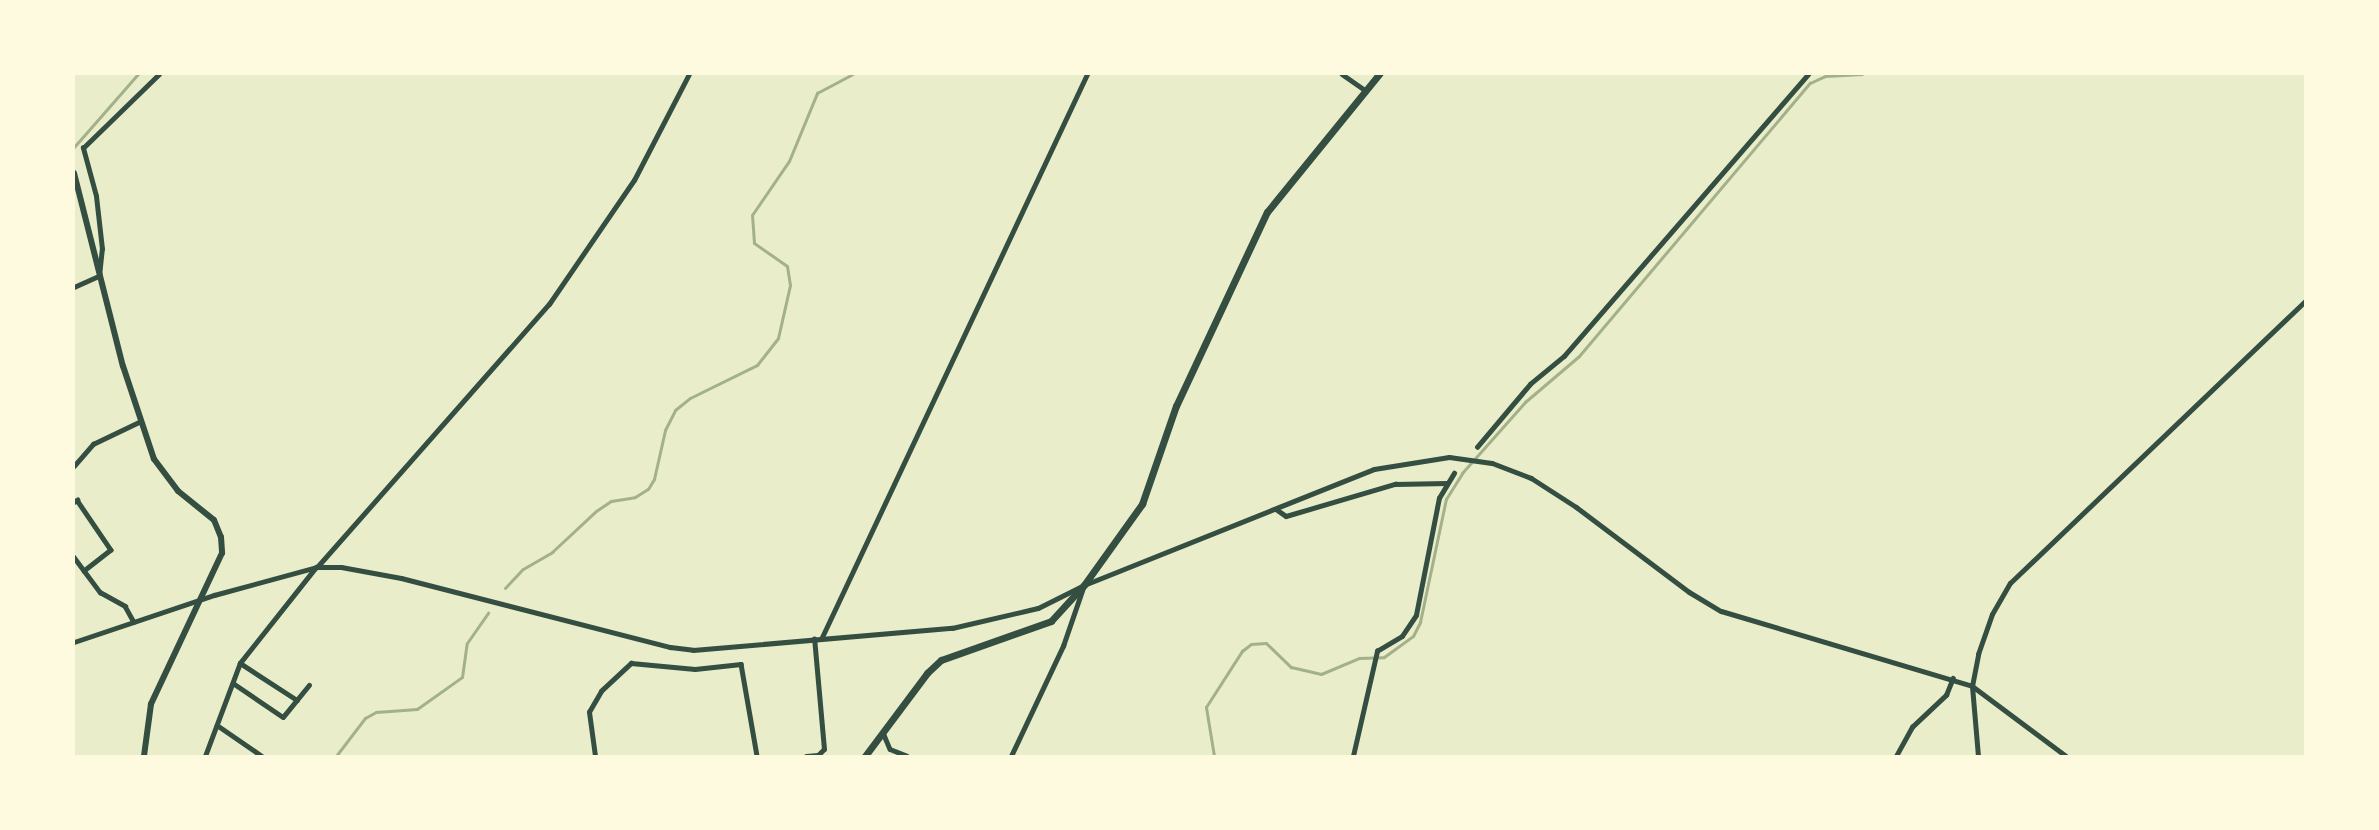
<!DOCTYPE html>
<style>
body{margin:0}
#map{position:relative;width:2379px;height:830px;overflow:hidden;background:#e9edc9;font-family:"Nunito Sans",sans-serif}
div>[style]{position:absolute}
.stream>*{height:3px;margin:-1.5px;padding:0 1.5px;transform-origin:1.5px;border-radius:1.5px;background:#a3b18a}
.minor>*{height:4.5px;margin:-2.25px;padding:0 2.25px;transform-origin:2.25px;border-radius:2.25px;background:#344e41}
.tertiary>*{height:5px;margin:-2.5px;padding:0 2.5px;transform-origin:2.5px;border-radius:2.5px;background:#344e41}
.secondary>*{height:6px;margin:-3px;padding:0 3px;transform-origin:3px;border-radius:3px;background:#344e41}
.primary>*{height:7px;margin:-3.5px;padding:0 3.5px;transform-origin:3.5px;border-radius:3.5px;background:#344e41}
span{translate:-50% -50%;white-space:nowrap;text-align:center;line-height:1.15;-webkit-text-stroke:6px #fefae0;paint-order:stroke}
.frame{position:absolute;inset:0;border:75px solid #fefae0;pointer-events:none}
</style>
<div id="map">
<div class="stream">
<div style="left:74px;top:147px;width:97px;rotate:-48.8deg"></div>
<div style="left:505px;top:588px;width:26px;rotate:-47deg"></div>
<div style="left:523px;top:569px;width:34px;rotate:-30deg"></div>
<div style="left:552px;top:552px;width:60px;rotate:-43deg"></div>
<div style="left:596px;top:511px;width:18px;rotate:-34deg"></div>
<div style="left:611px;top:501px;width:24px;rotate:-9deg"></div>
<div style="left:635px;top:497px;width:15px;rotate:-32deg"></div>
<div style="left:648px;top:489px;width:12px;rotate:-59deg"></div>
<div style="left:654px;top:479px;width:50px;rotate:-77.3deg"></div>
<div style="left:665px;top:430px;width:22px;rotate:-63deg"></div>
<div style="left:675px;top:410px;width:19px;rotate:-39deg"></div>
<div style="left:690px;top:398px;width:75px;rotate:-26.2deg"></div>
<div style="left:757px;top:365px;width:34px;rotate:-52deg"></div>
<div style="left:778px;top:338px;width:54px;rotate:-77.2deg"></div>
<div style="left:790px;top:285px;width:19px;rotate:-99deg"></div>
<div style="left:787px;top:266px;width:40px;rotate:-145.1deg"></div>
<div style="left:754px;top:243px;width:28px;rotate:-94deg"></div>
<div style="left:752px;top:215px;width:65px;rotate:-55.6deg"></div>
<div style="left:789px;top:161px;width:74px;rotate:-67.6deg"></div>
<div style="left:817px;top:93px;width:40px;rotate:-28deg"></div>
<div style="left:336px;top:756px;width:48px;rotate:-52.7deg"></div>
<div style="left:365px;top:718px;width:13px;rotate:-29deg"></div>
<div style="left:376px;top:712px;width:41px;rotate:-4.2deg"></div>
<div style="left:417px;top:709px;width:55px;rotate:-35.4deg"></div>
<div style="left:462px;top:677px;width:34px;rotate:-82deg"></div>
<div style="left:467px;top:643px;width:37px;rotate:-55deg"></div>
<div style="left:1214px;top:756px;width:50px;rotate:-99.3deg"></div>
<div style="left:1206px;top:707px;width:67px;rotate:-57.3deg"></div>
<div style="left:1242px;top:651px;width:11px;rotate:-38deg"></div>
<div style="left:1251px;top:644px;width:15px;rotate:-4deg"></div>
<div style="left:1266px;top:643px;width:35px;rotate:44deg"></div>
<div style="left:1291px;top:667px;width:31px;rotate:13deg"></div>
<div style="left:1321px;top:674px;width:41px;rotate:-22.8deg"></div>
<div style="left:1359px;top:658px;width:25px;rotate:-2deg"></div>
<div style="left:1384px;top:657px;width:36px;rotate:-36deg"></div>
<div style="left:1413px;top:636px;width:16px;rotate:-63deg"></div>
<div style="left:1420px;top:622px;width:126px;rotate:-78.1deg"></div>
<div style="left:1446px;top:499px;width:31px;rotate:-58deg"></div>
<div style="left:1462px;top:473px;width:95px;rotate:-48.4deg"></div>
<div style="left:1525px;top:402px;width:71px;rotate:-40.4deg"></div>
<div style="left:1579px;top:356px;width:358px;rotate:-49.8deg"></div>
<div style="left:1810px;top:83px;width:17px;rotate:-25deg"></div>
<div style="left:1825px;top:76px;width:37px;rotate:-3deg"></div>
</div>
<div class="minor">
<div style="left:1342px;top:74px;width:28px;rotate:35deg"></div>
<div style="left:74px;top:287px;width:27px;rotate:-24deg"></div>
<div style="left:99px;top:276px;width:27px;rotate:-84deg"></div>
<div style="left:102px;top:249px;width:53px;rotate:-96.5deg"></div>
<div style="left:96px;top:196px;width:50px;rotate:-105.2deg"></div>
<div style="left:83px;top:148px;width:106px;rotate:-44.2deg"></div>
<div style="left:1477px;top:447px;width:82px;rotate:-49.9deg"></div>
<div style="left:1530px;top:384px;width:44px;rotate:-39.5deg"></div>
<div style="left:1564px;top:356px;width:373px;rotate:-49.1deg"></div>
<div style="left:74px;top:466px;width:29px;rotate:-49deg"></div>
<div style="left:93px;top:444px;width:51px;rotate:-25.6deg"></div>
<div style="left:74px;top:502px;width:4px;rotate:-34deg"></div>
<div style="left:77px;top:500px;width:60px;rotate:55.8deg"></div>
<div style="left:111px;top:550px;width:34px;rotate:142deg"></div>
<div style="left:1276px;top:509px;width:12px;rotate:35deg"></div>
<div style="left:1286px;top:516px;width:114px;rotate:-16.4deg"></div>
<div style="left:1395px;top:484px;width:52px;rotate:-1.1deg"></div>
<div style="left:74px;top:557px;width:44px;rotate:53.4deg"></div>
<div style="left:100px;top:592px;width:29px;rotate:29deg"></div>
<div style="left:125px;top:606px;width:18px;rotate:61deg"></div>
<div style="left:240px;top:663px;width:68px;rotate:33deg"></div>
<div style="left:233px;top:683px;width:60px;rotate:34.2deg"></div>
<div style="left:283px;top:717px;width:41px;rotate:-50.9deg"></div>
<div style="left:217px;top:725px;width:55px;rotate:34.6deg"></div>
<div style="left:884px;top:735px;width:15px;rotate:67deg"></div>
<div style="left:890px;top:749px;width:18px;rotate:22deg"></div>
<div style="left:205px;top:756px;width:99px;rotate:-69.4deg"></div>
<div style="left:240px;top:663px;width:122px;rotate:-51.6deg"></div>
<div style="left:595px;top:756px;width:44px;rotate:-97.8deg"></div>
<div style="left:589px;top:712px;width:24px;rotate:-60deg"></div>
<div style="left:601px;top:691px;width:41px;rotate:-43deg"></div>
<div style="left:631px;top:663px;width:64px;rotate:5.4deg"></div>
<div style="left:695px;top:669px;width:46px;rotate:-6.2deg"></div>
<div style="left:741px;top:664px;width:93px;rotate:80.1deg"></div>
<div style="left:1011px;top:756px;width:122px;rotate:-64.7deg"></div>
<div style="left:1063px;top:646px;width:61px;rotate:-71deg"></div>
<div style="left:1353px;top:756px;width:108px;rotate:-77.1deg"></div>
<div style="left:1377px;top:651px;width:29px;rotate:-31deg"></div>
<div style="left:1402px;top:636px;width:25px;rotate:-56deg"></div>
<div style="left:1416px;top:615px;width:119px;rotate:-78.9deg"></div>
<div style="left:1439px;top:498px;width:29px;rotate:-59deg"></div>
<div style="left:1896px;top:756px;width:33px;rotate:-61deg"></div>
<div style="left:1912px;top:727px;width:47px;rotate:-43.3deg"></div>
<div style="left:1946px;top:695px;width:18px;rotate:-68deg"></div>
</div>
<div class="tertiary">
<div style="left:317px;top:567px;width:351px;rotate:-48.6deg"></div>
<div style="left:549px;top:304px;width:150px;rotate:-55.6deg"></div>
<div style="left:634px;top:180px;width:119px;rotate:-62.6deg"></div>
<div style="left:822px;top:637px;width:622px;rotate:-64.79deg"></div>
<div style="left:74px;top:642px;width:148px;rotate:-18.6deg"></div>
<div style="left:214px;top:595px;width:107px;rotate:-15.2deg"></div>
<div style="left:317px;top:567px;width:24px"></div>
<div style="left:341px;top:567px;width:61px;rotate:10.4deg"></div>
<div style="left:401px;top:578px;width:278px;rotate:14.4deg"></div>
<div style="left:670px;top:647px;width:23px;rotate:7deg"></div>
<div style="left:693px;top:650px;width:260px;rotate:-4.9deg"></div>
<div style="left:952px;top:628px;width:88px;rotate:-13.1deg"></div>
<div style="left:1038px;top:608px;width:51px;rotate:-26.6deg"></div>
<div style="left:1084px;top:585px;width:312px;rotate:-21.8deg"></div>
<div style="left:1374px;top:469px;width:76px;rotate:-9.1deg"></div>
<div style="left:1449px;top:457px;width:43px;rotate:7.9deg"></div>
<div style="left:1492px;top:463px;width:42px;rotate:21deg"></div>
<div style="left:1531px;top:478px;width:54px;rotate:32.8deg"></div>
<div style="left:1576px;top:507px;width:141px;rotate:37deg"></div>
<div style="left:1689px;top:592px;width:37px;rotate:31deg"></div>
<div style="left:1721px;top:611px;width:262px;rotate:16.6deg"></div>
<div style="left:1972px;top:686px;width:117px;rotate:36.7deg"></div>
<div style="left:806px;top:756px;width:12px;rotate:-5deg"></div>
<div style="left:818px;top:755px;width:8px;rotate:-45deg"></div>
<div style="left:824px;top:749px;width:111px;rotate:-95.1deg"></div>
<div style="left:1978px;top:756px;width:70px;rotate:-94.9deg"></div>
<div style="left:1972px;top:686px;width:33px;rotate:-79deg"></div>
<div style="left:1978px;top:654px;width:42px;rotate:-70.7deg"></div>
<div style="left:1992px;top:614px;width:36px;rotate:-60deg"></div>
<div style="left:2010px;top:583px;width:410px;rotate:-43.7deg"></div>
</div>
<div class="secondary">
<div style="left:74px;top:173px;width:199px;rotate:75.8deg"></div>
<div style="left:123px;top:366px;width:98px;rotate:71.6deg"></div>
<div style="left:154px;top:459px;width:40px;rotate:53deg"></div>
<div style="left:178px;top:491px;width:46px;rotate:38.9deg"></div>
<div style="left:214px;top:520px;width:18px;rotate:68deg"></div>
<div style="left:221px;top:537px;width:16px;rotate:86deg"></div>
<div style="left:222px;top:553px;width:167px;rotate:115.2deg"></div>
<div style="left:151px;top:704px;width:52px;rotate:97.7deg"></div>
</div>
<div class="primary">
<div style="left:865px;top:756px;width:104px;rotate:-53.2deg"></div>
<div style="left:927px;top:673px;width:19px;rotate:-43deg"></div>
<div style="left:941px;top:660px;width:117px;rotate:-19.5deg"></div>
<div style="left:1051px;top:621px;width:49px;rotate:-47.5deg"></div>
<div style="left:1084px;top:585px;width:100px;rotate:-54.4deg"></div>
<div style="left:1142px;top:504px;width:104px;rotate:-70.9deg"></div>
<div style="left:1176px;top:406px;width:214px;rotate:-64.9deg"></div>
<div style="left:1267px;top:212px;width:178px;rotate:-50.9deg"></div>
</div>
<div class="frame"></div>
</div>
